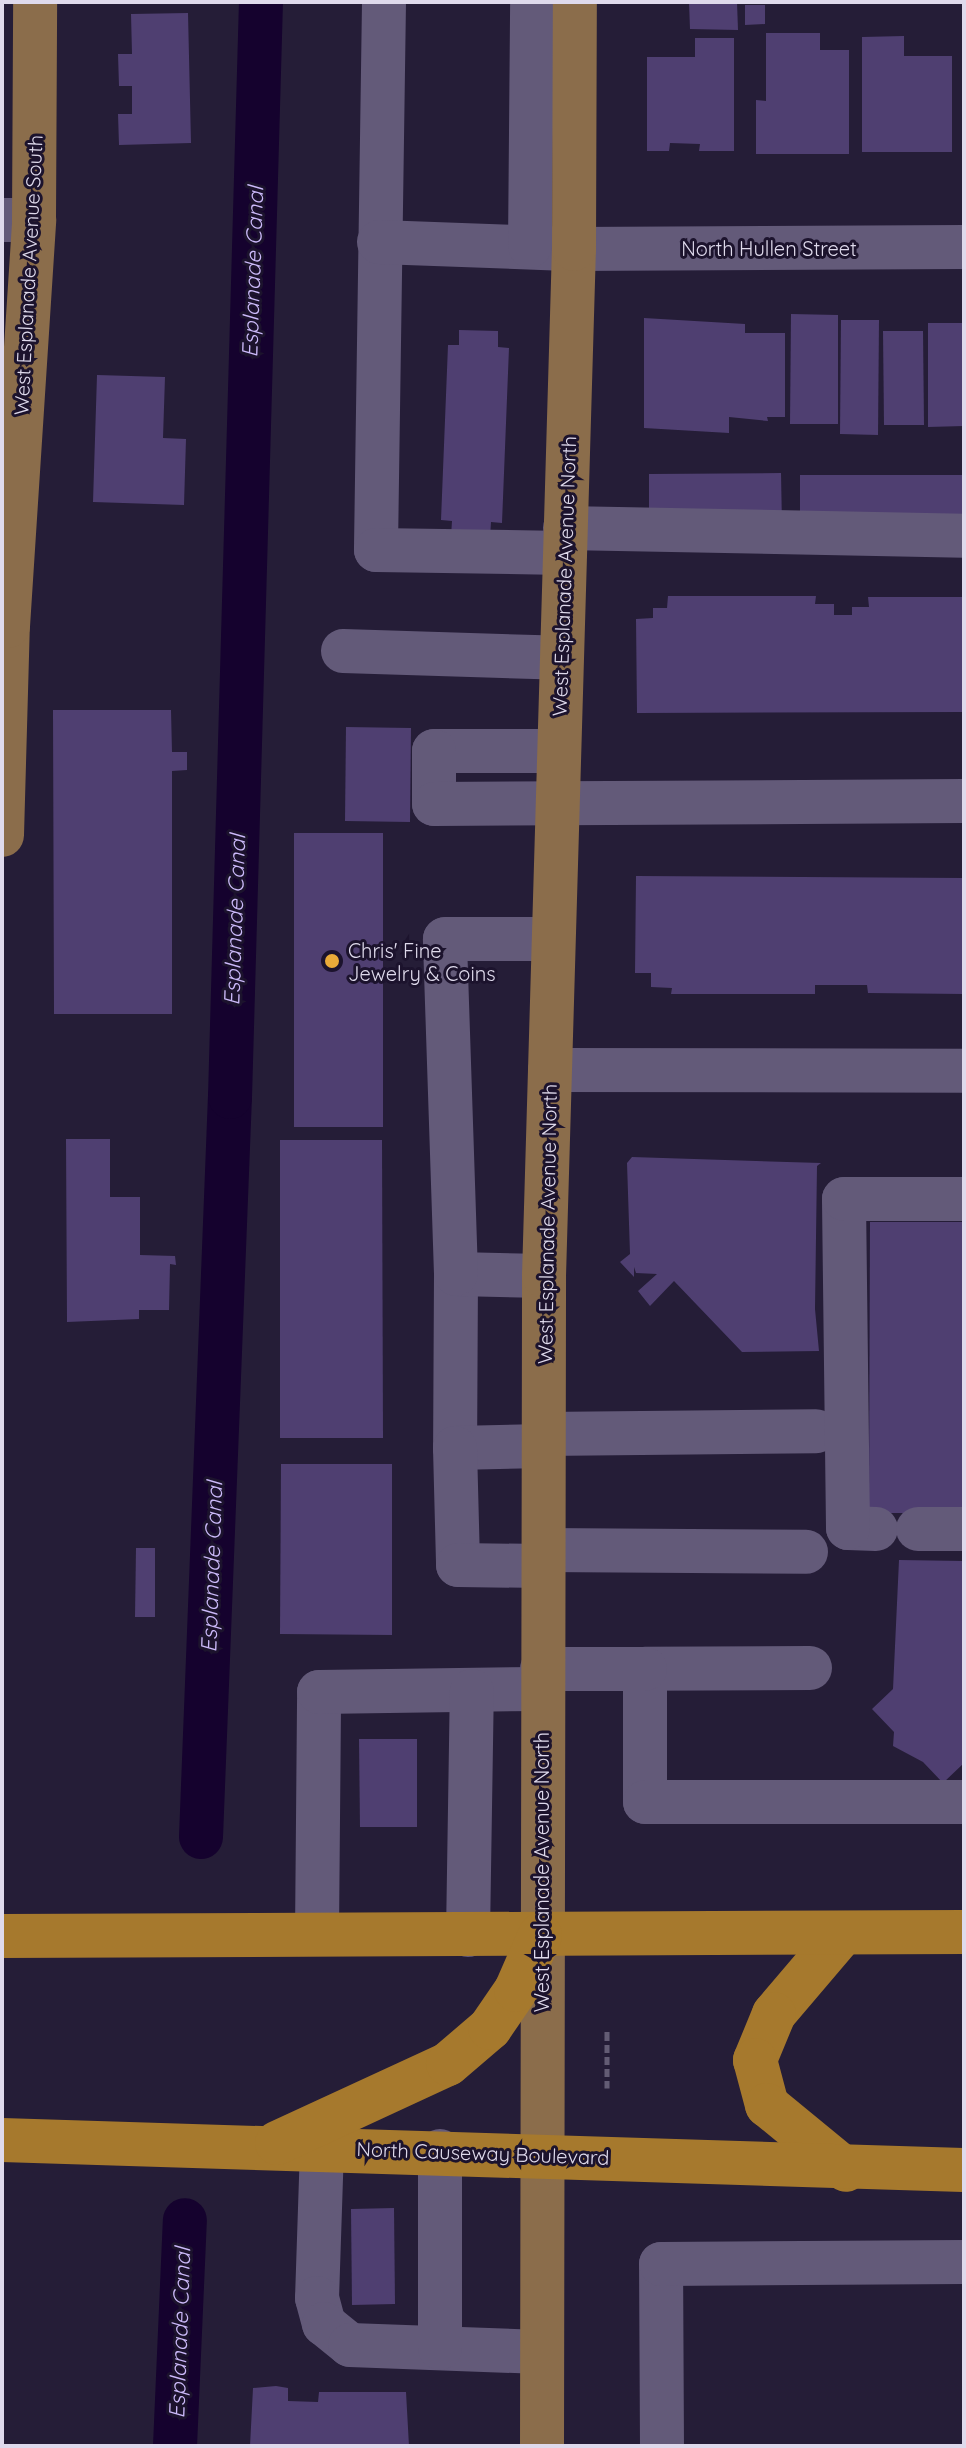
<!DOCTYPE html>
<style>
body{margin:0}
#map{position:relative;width:966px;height:2448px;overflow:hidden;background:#251d37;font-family:Quicksand,sans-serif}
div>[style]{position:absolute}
.canal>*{height:44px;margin:-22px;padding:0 22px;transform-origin:22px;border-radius:22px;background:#15022e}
.building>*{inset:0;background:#4f3f71}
.path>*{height:5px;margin-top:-2.5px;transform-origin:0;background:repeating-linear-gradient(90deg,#635c74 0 8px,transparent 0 12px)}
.minor>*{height:44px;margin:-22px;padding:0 22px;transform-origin:22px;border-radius:22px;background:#635a79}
.major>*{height:44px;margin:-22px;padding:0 22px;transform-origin:22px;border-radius:22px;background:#8b6d4b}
.highway>*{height:44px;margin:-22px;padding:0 22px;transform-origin:22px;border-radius:22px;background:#a6792d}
.dots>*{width:22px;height:22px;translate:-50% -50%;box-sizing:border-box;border:4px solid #1c132d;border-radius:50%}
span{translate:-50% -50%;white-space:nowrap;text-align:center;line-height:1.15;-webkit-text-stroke:6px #1c132d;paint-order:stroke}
.street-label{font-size:20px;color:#dfdaec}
.poi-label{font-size:20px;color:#dfdaec}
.left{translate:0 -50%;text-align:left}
.water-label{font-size:22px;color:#ccbafa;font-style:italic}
.frame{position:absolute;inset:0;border:4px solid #dfdaec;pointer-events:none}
</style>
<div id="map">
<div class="canal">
<div style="left:201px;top:1837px;width:741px;rotate:-87.76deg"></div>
<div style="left:230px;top:1097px;width:1095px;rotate:-88.38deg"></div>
<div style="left:175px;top:2446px;width:226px;rotate:-87.5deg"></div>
</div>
<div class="building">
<div style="clip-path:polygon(689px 2px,737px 2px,738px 30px,690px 29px)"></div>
<div style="clip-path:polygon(745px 5px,765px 5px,765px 24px,745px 25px)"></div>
<div style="clip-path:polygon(188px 13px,191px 143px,119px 145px,118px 114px,132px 114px,132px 86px,119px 86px,118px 54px,132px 54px,131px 14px)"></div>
<div style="clip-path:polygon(766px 33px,820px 33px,820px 50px,849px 50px,849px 154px,756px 154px,756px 100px,766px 101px)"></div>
<div style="clip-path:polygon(904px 36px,904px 56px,952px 56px,952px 152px,862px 152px,862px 37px)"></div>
<div style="clip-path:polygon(695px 38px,734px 38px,734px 151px,699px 151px,700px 144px,670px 143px,669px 151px,647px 151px,647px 57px,695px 57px)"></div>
<div style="clip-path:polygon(791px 314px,838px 315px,838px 424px,790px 424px)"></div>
<div style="clip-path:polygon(644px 318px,745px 324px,745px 333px,785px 333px,785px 417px,767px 417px,768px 421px,729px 417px,729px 433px,644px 428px)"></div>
<div style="clip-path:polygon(841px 320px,879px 320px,878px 435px,840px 434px)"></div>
<div style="clip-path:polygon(928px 323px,964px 323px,964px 426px,928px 427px)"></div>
<div style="clip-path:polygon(459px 330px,498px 331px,498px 347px,509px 348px,502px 523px,491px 522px,490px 538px,451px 536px,452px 521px,441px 520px,448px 345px,459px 345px)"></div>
<div style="clip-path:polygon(883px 331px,923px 331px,924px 425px,884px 425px)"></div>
<div style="clip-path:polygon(97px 375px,165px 377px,163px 438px,186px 439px,184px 505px,93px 502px)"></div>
<div style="clip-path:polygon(781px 473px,782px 525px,649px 526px,649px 474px)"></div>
<div style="clip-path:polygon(800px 475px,964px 475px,964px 520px,800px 520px)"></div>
<div style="clip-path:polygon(668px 596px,816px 596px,815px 604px,834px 604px,834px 615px,852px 615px,852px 607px,869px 607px,868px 597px,964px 597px,964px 712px,637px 713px,636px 619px,653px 618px,653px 608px,667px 608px)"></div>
<div style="clip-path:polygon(53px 710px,171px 710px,172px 752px,187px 752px,187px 770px,172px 771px,172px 1014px,54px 1014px)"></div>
<div style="clip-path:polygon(346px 727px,411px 728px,410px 822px,345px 821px)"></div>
<div style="clip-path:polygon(294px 833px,383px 833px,383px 1127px,294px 1127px)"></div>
<div style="clip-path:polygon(636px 876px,964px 878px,964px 994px,868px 993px,867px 985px,815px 985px,815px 994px,671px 994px,672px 988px,651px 987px,651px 973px,635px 973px)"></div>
<div style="clip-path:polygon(66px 1139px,110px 1139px,110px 1197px,140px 1197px,140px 1255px,175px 1256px,176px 1265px,170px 1264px,169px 1310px,139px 1310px,139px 1319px,67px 1322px)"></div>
<div style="clip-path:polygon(280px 1140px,382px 1140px,383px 1438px,280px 1438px)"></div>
<div style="clip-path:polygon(632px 1157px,821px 1163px,817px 1166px,815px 1309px,819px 1351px,742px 1352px,674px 1281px,650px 1306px,638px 1291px,657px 1274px,636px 1273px,634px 1267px,634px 1277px,620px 1262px,630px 1254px,627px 1163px)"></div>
<div style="clip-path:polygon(870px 1222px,964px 1222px,964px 1513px,869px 1513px)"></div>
<div style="clip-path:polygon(281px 1464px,392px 1464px,392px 1635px,280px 1634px)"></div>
<div style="clip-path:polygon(136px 1548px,155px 1548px,155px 1617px,135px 1617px)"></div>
<div style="clip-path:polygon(899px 1560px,964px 1561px,964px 1763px,943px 1783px,923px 1762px,893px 1746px,894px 1732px,872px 1709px,893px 1689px)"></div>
<div style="clip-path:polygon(359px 1739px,417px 1739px,417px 1827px,360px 1827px)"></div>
<div style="clip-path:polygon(394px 2208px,395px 2304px,352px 2305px,351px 2209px)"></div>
<div style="clip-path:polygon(276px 2386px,288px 2388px,288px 2401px,318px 2402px,319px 2392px,406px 2392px,409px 2446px,250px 2446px,253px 2388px)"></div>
</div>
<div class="path">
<div style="left:607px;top:2088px;width:58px;rotate:-90deg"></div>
</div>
<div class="minor">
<div style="left:384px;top:2px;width:548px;rotate:90.84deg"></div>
<div style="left:376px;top:550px;width:189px;rotate:0.9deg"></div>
<div style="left:2px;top:220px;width:32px"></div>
<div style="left:379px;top:242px;width:195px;rotate:2.1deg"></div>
<div style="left:574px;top:249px;width:390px;rotate:-0.3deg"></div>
<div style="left:530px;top:246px;width:244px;rotate:-89.5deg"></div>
<div style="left:565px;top:528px;width:399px;rotate:1.1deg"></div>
<div style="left:343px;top:651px;width:218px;rotate:1.8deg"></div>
<div style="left:559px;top:751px;width:125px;rotate:180deg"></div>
<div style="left:434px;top:751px;width:53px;rotate:90deg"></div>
<div style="left:434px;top:804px;width:530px;rotate:-0.32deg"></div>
<div style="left:550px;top:1070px;width:414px;rotate:0.1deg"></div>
<div style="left:456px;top:1274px;width:174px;rotate:90.3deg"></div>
<div style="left:455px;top:1448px;width:88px;rotate:-1.3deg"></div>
<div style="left:544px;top:1276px;width:88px;rotate:-178.7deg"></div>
<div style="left:456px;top:1274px;width:335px;rotate:-91.9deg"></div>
<div style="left:445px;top:939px;width:106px"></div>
<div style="left:543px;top:1434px;width:273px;rotate:-0.6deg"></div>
<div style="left:455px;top:1448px;width:117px;rotate:88.5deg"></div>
<div style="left:458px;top:1565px;width:84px;rotate:0.7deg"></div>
<div style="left:876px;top:1529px;width:28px;rotate:-178deg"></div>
<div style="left:848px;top:1528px;width:329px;rotate:-90.7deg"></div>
<div style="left:844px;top:1199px;width:120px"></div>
<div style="left:918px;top:1529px;width:46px"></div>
<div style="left:543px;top:1550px;width:263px;rotate:0.4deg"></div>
<div style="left:810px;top:1668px;width:165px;rotate:179.7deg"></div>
<div style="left:645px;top:1669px;width:133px;rotate:90deg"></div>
<div style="left:645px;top:1802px;width:319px"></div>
<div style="left:542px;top:1669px;width:103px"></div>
<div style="left:317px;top:1934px;width:242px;rotate:-89.5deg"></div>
<div style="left:319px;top:1692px;width:223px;rotate:-0.8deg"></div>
<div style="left:468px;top:1935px;width:244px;rotate:-89.1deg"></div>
<div style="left:322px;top:2148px;width:150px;rotate:91.9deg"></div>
<div style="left:317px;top:2298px;width:27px;rotate:75deg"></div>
<div style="left:324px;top:2324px;width:33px;rotate:39deg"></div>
<div style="left:350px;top:2345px;width:191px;rotate:2.1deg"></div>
<div style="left:440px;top:2151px;width:197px;rotate:90deg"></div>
<div style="left:662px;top:2446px;width:182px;rotate:-90.3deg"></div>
<div style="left:661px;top:2264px;width:303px;rotate:-0.4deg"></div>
</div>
<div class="major">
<div style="left:2px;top:835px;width:209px;rotate:-88.4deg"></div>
<div style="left:8px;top:626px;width:407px;rotate:-86.3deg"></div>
<div style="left:34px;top:220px;width:218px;rotate:-89.7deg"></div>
<div style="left:542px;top:2446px;width:1170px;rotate:-89.9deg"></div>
<div style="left:544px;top:1276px;width:1027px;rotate:-88.33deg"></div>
<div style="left:574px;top:249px;width:247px;rotate:-89.8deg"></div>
</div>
<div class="highway">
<div style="left:842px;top:1934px;width:105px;rotate:130.4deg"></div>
<div style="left:774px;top:2014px;width:50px;rotate:112.4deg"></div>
<div style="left:755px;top:2060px;width:47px;rotate:75.1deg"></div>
<div style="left:767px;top:2105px;width:102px;rotate:39.4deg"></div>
<div style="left:2px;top:1936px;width:962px;rotate:-0.24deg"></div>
<div style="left:2px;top:2140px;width:962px;rotate:1.79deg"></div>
<div style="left:277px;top:2143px;width:188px;rotate:-24.8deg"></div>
<div style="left:448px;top:2064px;width:55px;rotate:-40.6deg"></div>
<div style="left:490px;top:2028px;width:46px;rotate:-55.6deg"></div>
<div style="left:516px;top:1990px;width:60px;rotate:-66.4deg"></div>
</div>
<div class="dots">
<div style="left:332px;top:961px;background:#eaaa39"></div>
</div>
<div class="street-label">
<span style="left:769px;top:248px">North Hullen Street</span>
<span style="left:28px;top:275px;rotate:-87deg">West Esplanade Avenue South</span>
<span style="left:564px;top:576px;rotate:-88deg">West Esplanade Avenue North</span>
<span style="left:547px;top:1224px;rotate:-89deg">West Esplanade Avenue North</span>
<span style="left:541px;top:1872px;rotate:-90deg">West Esplanade Avenue North</span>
<span style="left:483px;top:2153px;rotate:2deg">North Causeway Boulevard</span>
</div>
<div class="poi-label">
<span class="left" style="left:348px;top:962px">Chris' Fine<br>Jewelry &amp; Coins</span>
</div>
<div class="water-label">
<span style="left:253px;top:272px;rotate:-88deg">Esplanade Canal</span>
<span style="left:235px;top:920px;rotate:-88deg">Esplanade Canal</span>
<span style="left:212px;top:1567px;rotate:-88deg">Esplanade Canal</span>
<span style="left:180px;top:2333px;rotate:-88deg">Esplanade Canal</span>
</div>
<div class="frame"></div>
</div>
